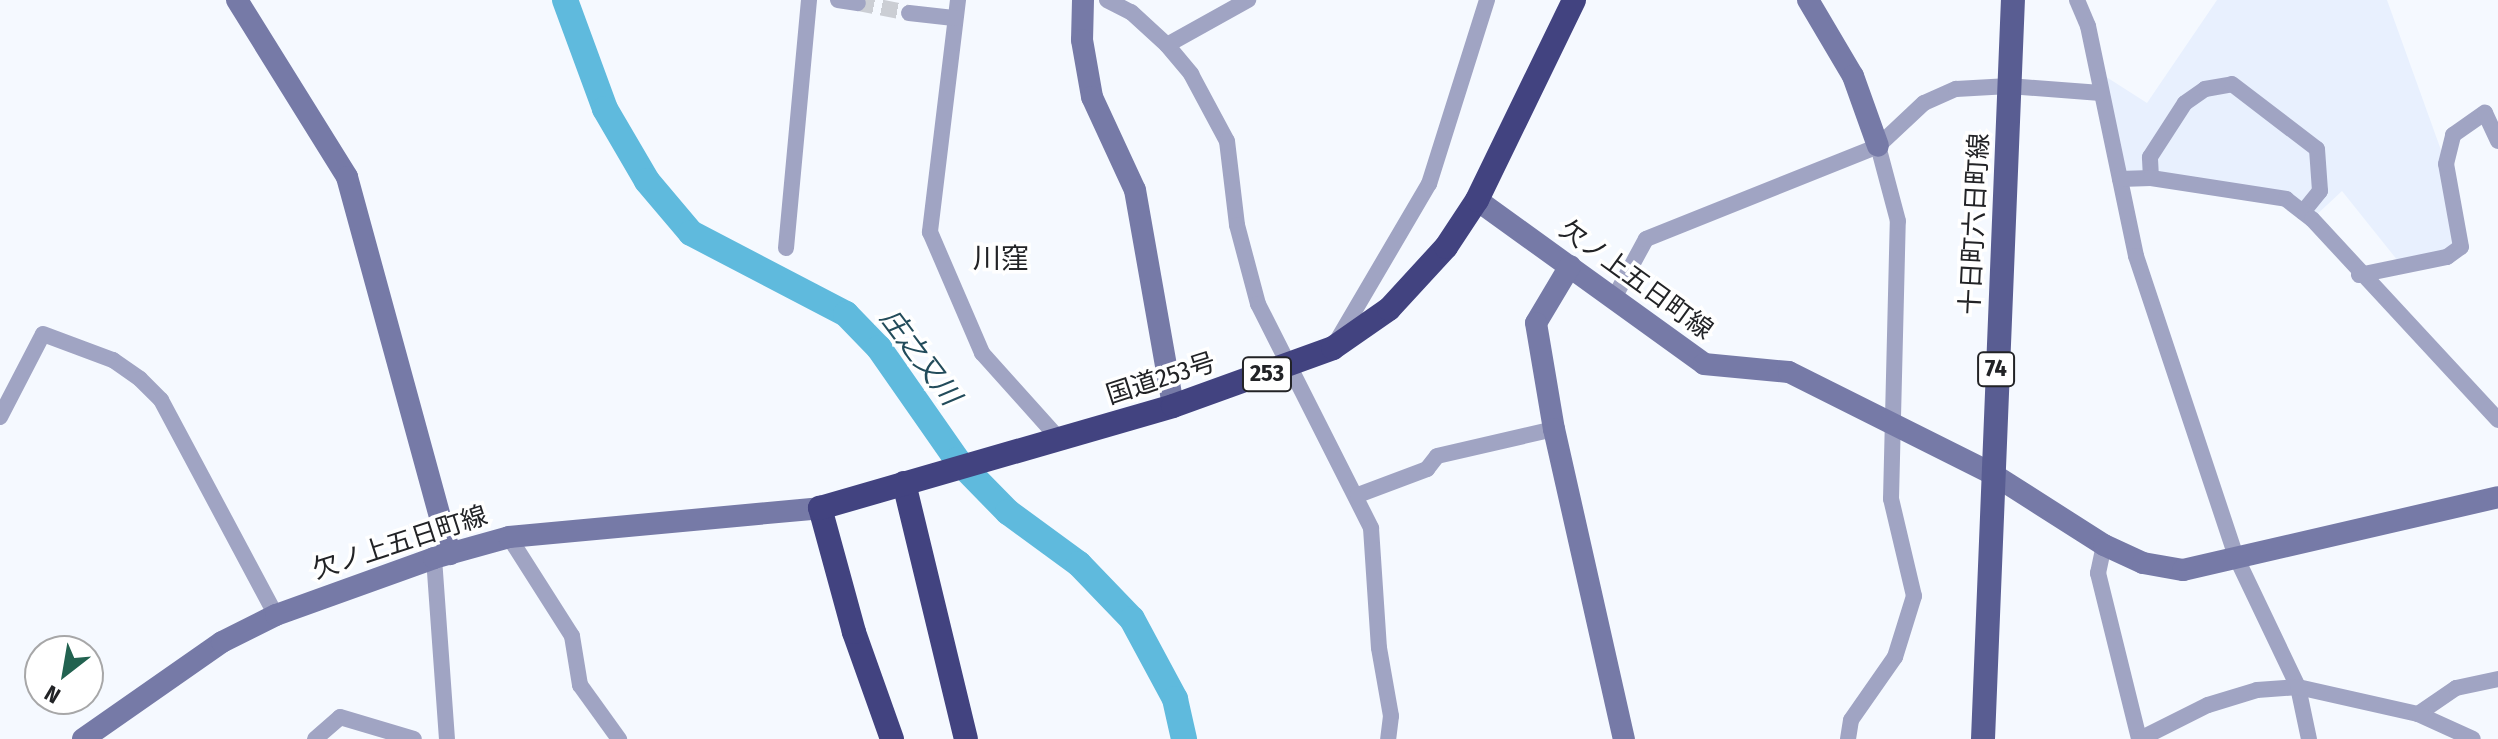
<!DOCTYPE html>
<meta charset="utf-8">
<style>
body{margin:0}
#map{position:relative;width:2498px;height:739px;overflow:hidden;background:#f5f9ff;font-family:"Fira Sans Condensed","Noto Sans JP",sans-serif}
div>[style]{position:absolute}
.built>*{inset:0;background:#e8f0fe}
.river>*{height:26px;margin:-13px;padding:0 13px;transform-origin:13px;border-radius:13px;background:#5fbadd}
.street-tunnel>*{height:16px;margin-top:-8px;transform-origin:0;background:repeating-linear-gradient(90deg,#cbced4 0 16px,transparent 0 24px)}
.street>*{height:16px;margin:-8px;padding:0 8px;transform-origin:8px;border-radius:8px;background:#a0a4c3}
.secondary>*{height:22px;margin:-11px;padding:0 11px;transform-origin:11px;border-radius:11px;background:#767aa7}
.primary>*{height:24px;margin:-12px;padding:0 12px;transform-origin:12px;border-radius:12px;background:#595d92}
.highway>*{height:24px;margin:-12px;padding:0 12px;transform-origin:12px;border-radius:12px;background:#424380}
span{translate:-50% -50%;white-space:nowrap;text-align:center;line-height:1.15;-webkit-text-stroke:7px #fff;paint-order:stroke}
.shield-label span{padding:2px 6px;background:#fff;border:2px solid;border-radius:6px;-webkit-text-stroke-width:0}
.shield-label{font-size:24px;color:#222326;font-weight:700}
.street-label{font-size:26px;color:#222326}
.neighbourhood-label{font-size:28px;color:#222326}
.water-label{font-size:28px;color:#234c5b;font-style:italic}
.north{position:absolute;left:24px;top:635px;width:80px;height:80px;box-sizing:border-box;background:#fff;border:2px solid #a7a7a8;border-radius:50%;rotate:211deg;font-size:22px;font-weight:700;line-height:32px;text-align:center;color:#222326}
.north::after{content:'';display:block;margin:auto;width:28px;height:36px;background:#226250;clip-path:polygon(50% 0,100% 100%,50% 72%,0 100%)}
</style>
<div id="map">
<div class="built">
<div style="clip-path:polygon(2217px 0,2387px 0,2446px 164px,2461px 247px,2402px 266px,2342px 191px,2312px 219px,2286px 199px,2120px 179px,2097px 71px,2147px 103px)"></div>
</div>
<div class="river">
<div style="left:565px;top:0;width:116px;rotate:69.8deg"></div>
<div style="left:605px;top:109px;width:83px;rotate:59.7deg"></div>
<div style="left:647px;top:181px;width:68px;rotate:49.8deg"></div>
<div style="left:691px;top:233px;width:175px;rotate:27.6deg"></div>
<div style="left:846px;top:314px;width:47px;rotate:45.9deg"></div>
<div style="left:879px;top:348px;width:136px;rotate:55.1deg"></div>
<div style="left:957px;top:460px;width:73px;rotate:45.6deg"></div>
<div style="left:1008px;top:512px;width:88px;rotate:36.2deg"></div>
<div style="left:1079px;top:564px;width:76px;rotate:46.1deg"></div>
<div style="left:1132px;top:619px;width:91px;rotate:61.7deg"></div>
<div style="left:1175px;top:699px;width:41px;rotate:77.3deg"></div>
</div>
<div class="street-tunnel">
<div style="left:858px;top:3px;width:52px;rotate:11.1deg"></div>
</div>
<div class="street">
<div style="left:838px;top:0;width:20px;rotate:9deg"></div>
<div style="left:958px;top:0;width:234px;rotate:96.9deg"></div>
<div style="left:930px;top:232px;width:132px;rotate:66.7deg"></div>
<div style="left:982px;top:353px;width:118px;rotate:48.1deg"></div>
<div style="left:1107px;top:0;width:27px;rotate:27deg"></div>
<div style="left:1131px;top:12px;width:49px;rotate:42.5deg"></div>
<div style="left:1167px;top:45px;width:38px;rotate:50deg"></div>
<div style="left:1191px;top:74px;width:76px;rotate:61.8deg"></div>
<div style="left:1227px;top:141px;width:85px;rotate:83.2deg"></div>
<div style="left:1237px;top:225px;width:82px;rotate:75.1deg"></div>
<div style="left:1258px;top:304px;width:251px;rotate:63.2deg"></div>
<div style="left:1371px;top:528px;width:120px;rotate:86.2deg"></div>
<div style="left:1379px;top:648px;width:69px;rotate:80deg"></div>
<div style="left:1391px;top:716px;width:23px;rotate:97deg"></div>
<div style="left:2077px;top:0;width:28px;rotate:67deg"></div>
<div style="left:2088px;top:26px;width:235px;rotate:78.2deg"></div>
<div style="left:2136px;top:256px;width:319px;rotate:71.6deg"></div>
<div style="left:2237px;top:559px;width:142px;rotate:64.5deg"></div>
<div style="left:2298px;top:687px;width:53px;rotate:78.1deg"></div>
<div style="left:909px;top:13px;width:45px;rotate:6.3deg"></div>
<div style="left:1167px;top:45px;width:93px;rotate:-29.1deg"></div>
<div style="left:2151px;top:178px;width:21px;rotate:-93deg"></div>
<div style="left:2150px;top:157px;width:64px;rotate:-57.1deg"></div>
<div style="left:2185px;top:103px;width:24px;rotate:-35deg"></div>
<div style="left:2205px;top:89px;width:27px;rotate:-10deg"></div>
<div style="left:2232px;top:84px;width:107px;rotate:37.4deg"></div>
<div style="left:2317px;top:149px;width:42px;rotate:85.9deg"></div>
<div style="left:2320px;top:191px;width:27px;rotate:129deg"></div>
<div style="left:2120px;top:179px;width:31px;rotate:-2deg"></div>
<div style="left:2151px;top:178px;width:137px;rotate:8.8deg"></div>
<div style="left:2286px;top:199px;width:33px;rotate:38deg"></div>
<div style="left:2312px;top:219px;width:274px;rotate:47.2deg"></div>
<div style="left:786px;top:248px;width:249px;rotate:-84.7deg"></div>
<div style="left:2359px;top:275px;width:90px;rotate:-11.6deg"></div>
<div style="left:2447px;top:257px;width:17px;rotate:-36deg"></div>
<div style="left:2461px;top:247px;width:84px;rotate:-100.2deg"></div>
<div style="left:2446px;top:164px;width:30px;rotate:-76deg"></div>
<div style="left:2453px;top:135px;width:39px;rotate:-35deg"></div>
<div style="left:2485px;top:113px;width:31px;rotate:65deg"></div>
<div style="left:1614px;top:298px;width:67px;rotate:-61.5deg"></div>
<div style="left:1646px;top:239px;width:250px;rotate:-21.8deg"></div>
<div style="left:1878px;top:146px;width:63px;rotate:-43.1deg"></div>
<div style="left:1924px;top:103px;width:35px;rotate:-24deg"></div>
<div style="left:1956px;top:89px;width:53px;rotate:-3.2deg"></div>
<div style="left:2009px;top:86px;width:92px;rotate:4.4deg"></div>
<div style="left:1335px;top:344px;width:186px;rotate:-59.6deg"></div>
<div style="left:1429px;top:184px;width:193px;rotate:-72.5deg"></div>
<div style="left:0;top:417px;width:93px;rotate:-62.6deg"></div>
<div style="left:43px;top:334px;width:75px;rotate:20.4deg"></div>
<div style="left:113px;top:360px;width:33px;rotate:35deg"></div>
<div style="left:140px;top:379px;width:30px;rotate:45deg"></div>
<div style="left:161px;top:400px;width:244px;rotate:61.9deg"></div>
<div style="left:1358px;top:495px;width:74px;rotate:-20.6deg"></div>
<div style="left:1427px;top:469px;width:16px;rotate:-52deg"></div>
<div style="left:1437px;top:456px;width:120px;rotate:-13deg"></div>
<div style="left:509px;top:537px;width:117px;rotate:57.5deg"></div>
<div style="left:572px;top:636px;width:50px;rotate:80.7deg"></div>
<div style="left:580px;top:685px;width:67px;rotate:54.2deg"></div>
<div style="left:2104px;top:545px;width:29px;rotate:102deg"></div>
<div style="left:2098px;top:573px;width:171px;rotate:76.1deg"></div>
<div style="left:434px;top:558px;width:181px;rotate:85.9deg"></div>
<div style="left:2418px;top:714px;width:46px;rotate:-34.4deg"></div>
<div style="left:2456px;top:688px;width:43px;rotate:-12.1deg"></div>
<div style="left:315px;top:739px;width:33px;rotate:-41deg"></div>
<div style="left:340px;top:717px;width:77px;rotate:16.6deg"></div>
<div style="left:1848px;top:739px;width:19px;rotate:-81deg"></div>
<div style="left:1851px;top:720px;width:77px;rotate:-55.1deg"></div>
<div style="left:1895px;top:657px;width:64px;rotate:-72.7deg"></div>
<div style="left:1914px;top:596px;width:100px;rotate:-103.3deg"></div>
<div style="left:1891px;top:499px;width:278px;rotate:-88.6deg"></div>
<div style="left:1898px;top:221px;width:78px;rotate:-104.9deg"></div>
<div style="left:2140px;top:739px;width:76px;rotate:-26.6deg"></div>
<div style="left:2208px;top:705px;width:51px;rotate:-17deg"></div>
<div style="left:2257px;top:690px;width:41px;rotate:-4.2deg"></div>
<div style="left:2298px;top:687px;width:123px;rotate:12.7deg"></div>
<div style="left:2418px;top:714px;width:60px;rotate:24.4deg"></div>
</div>
<div class="secondary">
<div style="left:237px;top:0;width:208px;rotate:58.1deg"></div>
<div style="left:347px;top:177px;width:391px;rotate:74.7deg"></div>
<div style="left:1083px;top:0;width:40px;rotate:91.4deg"></div>
<div style="left:1082px;top:40px;width:58px;rotate:80deg"></div>
<div style="left:1092px;top:97px;width:102px;rotate:65.2deg"></div>
<div style="left:1135px;top:190px;width:219px;rotate:80deg"></div>
<div style="left:1808px;top:0;width:88px;rotate:59.4deg"></div>
<div style="left:1853px;top:76px;width:74px;rotate:70.3deg"></div>
<div style="left:1477px;top:200px;width:280px;rotate:35.8deg"></div>
<div style="left:1704px;top:364px;width:85px;rotate:5.4deg"></div>
<div style="left:1789px;top:372px;width:226px;rotate:26.6deg"></div>
<div style="left:1991px;top:473px;width:134px;rotate:32.5deg"></div>
<div style="left:2104px;top:545px;width:43px;rotate:24.8deg"></div>
<div style="left:2143px;top:563px;width:41px;rotate:9.9deg"></div>
<div style="left:2183px;top:570px;width:323px;rotate:-13deg"></div>
<div style="left:1570px;top:266px;width:66px;rotate:120.8deg"></div>
<div style="left:1536px;top:323px;width:108px;rotate:80.4deg"></div>
<div style="left:1554px;top:429px;width:318px;rotate:77.3deg"></div>
<div style="left:83px;top:739px;width:169px;rotate:-34.9deg"></div>
<div style="left:222px;top:642px;width:60px;rotate:-26.6deg"></div>
<div style="left:276px;top:615px;width:168px;rotate:-19.8deg"></div>
<div style="left:434px;top:558px;width:78px;rotate:-15.6deg"></div>
<div style="left:509px;top:537px;width:312px;rotate:-5.3deg"></div>
</div>
<div class="primary">
<div style="left:1983px;top:739px;width:740px;rotate:-87.68deg"></div>
</div>
<div class="highway">
<div style="left:904px;top:483px;width:263px;rotate:76.4deg"></div>
<div style="left:892px;top:739px;width:114px;rotate:-109.6deg"></div>
<div style="left:854px;top:632px;width:129px;rotate:-105.3deg"></div>
<div style="left:820px;top:508px;width:367px;rotate:-16.1deg"></div>
<div style="left:1173px;top:406px;width:170px;rotate:-19.9deg"></div>
<div style="left:1333px;top:348px;width:68px;rotate:-34.9deg"></div>
<div style="left:1389px;top:309px;width:84px;rotate:-47.4deg"></div>
<div style="left:1446px;top:247px;width:56px;rotate:-56.6deg"></div>
<div style="left:1477px;top:200px;width:222px;rotate:-64.1deg"></div>
</div>
<div class="shield-label">
<span style="left:1996px;top:369px">74</span>
<span style="left:1267px;top:374px">253</span>
</div>
<div class="street-label">
<span style="left:1975px;top:224px;rotate:-87deg">十日町六日町線</span>
<span style="left:1636px;top:280px;rotate:36deg">欠ノ上五日町線</span>
<span style="left:1161px;top:379px;rotate:-18deg">国道253号</span>
<span style="left:400px;top:543px;rotate:-18deg">欠ノ上五日町線</span>
</div>
<div class="neighbourhood-label">
<span style="left:1001px;top:259px">川窪</span>
</div>
<div class="water-label">
<span style="left:920px;top:357px;rotate:53deg">庄之又川</span>
</div>
<div class="north">N</div>
</div>
